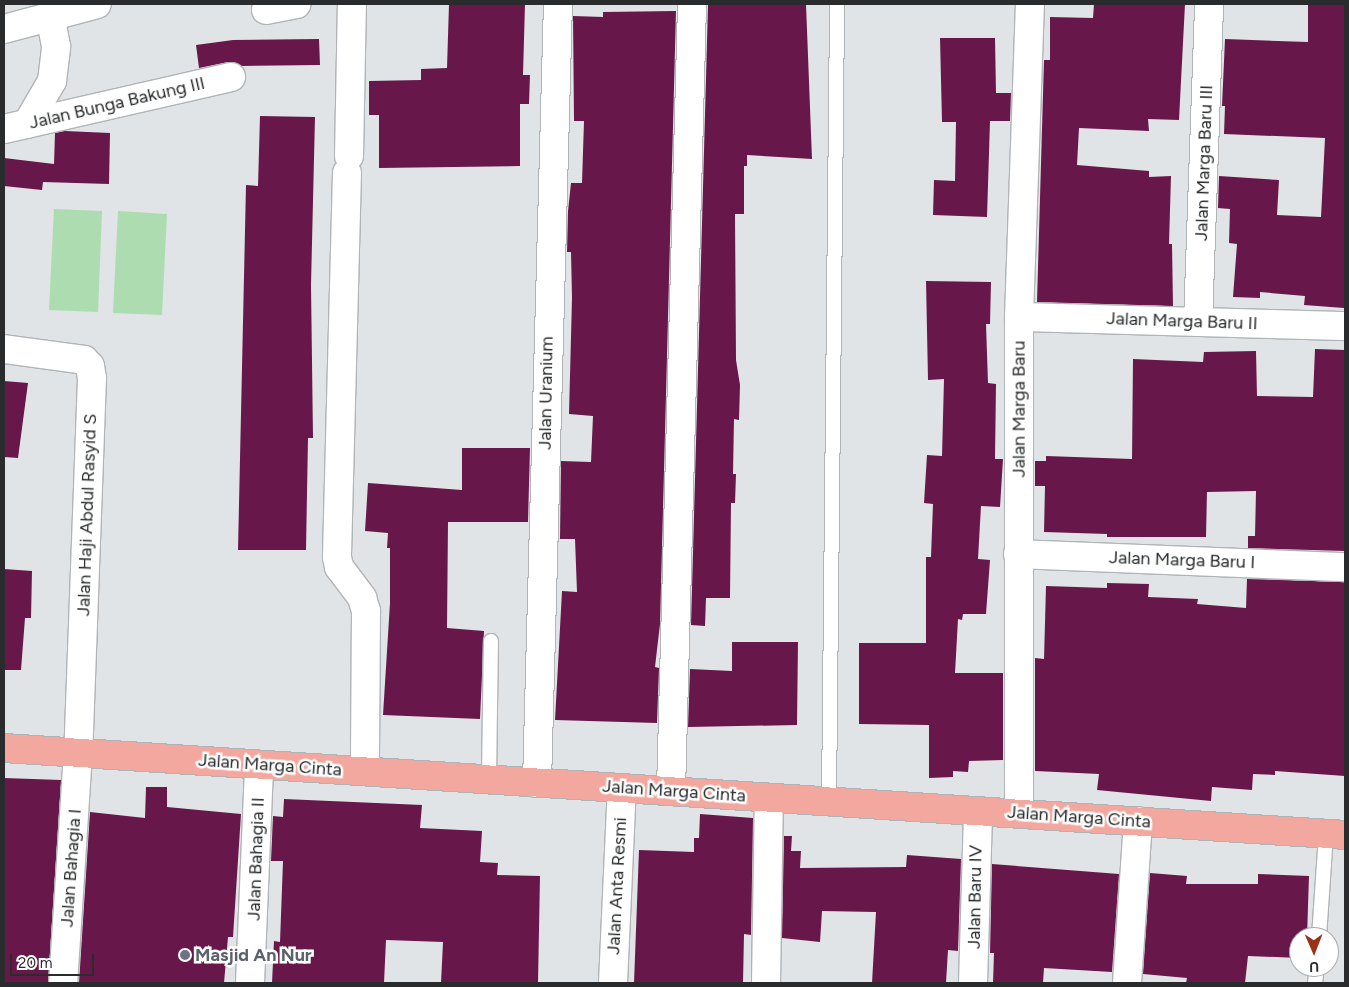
<!DOCTYPE html>
<style>
body{margin:0}
#map{position:relative;width:1349px;height:987px;overflow:hidden;background:#e0e4e6;font-family:Figtree,sans-serif}
div>[style]{position:absolute}
.green>*{inset:0;background:#acdcb0}
.building>*{inset:0;background:#68174a}
.roads{filter:drop-shadow(1px 0 #b1b4b7) drop-shadow(-1px 0 #b1b4b7) drop-shadow(0 1px #b1b4b7) drop-shadow(0 -1px #b1b4b7)}
.lane>*{height:14px;margin:-7px;padding:0 7px;transform-origin:7px;border-radius:7px;background:#fff}
.street>*{height:28px;margin:-14px;padding:0 14px;transform-origin:14px;border-radius:14px;background:#fff}
.primary>*{height:28px;margin:-14px;padding:0 14px;transform-origin:14px;border-radius:14px;background:#f2a89e}
.dots>*{width:14px;height:14px;translate:-50% -50%;box-sizing:border-box;border:2px solid #fff;border-radius:50%}
span{translate:-50% -50%;white-space:nowrap;text-align:center;line-height:1.15;-webkit-text-stroke:5px #fff;paint-order:stroke}
.street-label{font-size:18px;color:#292b2c}
.worship-label{font-size:18px;color:#5b616d;font-weight:700}
.left{translate:0 -50%;text-align:left}
.frame{position:absolute;inset:0;border:5px solid #292b2c;pointer-events:none}
.north{position:absolute;left:1289px;top:927px;width:50px;height:50px;box-sizing:border-box;background:#fff;border:1px solid #a9aaab;border-radius:50%;rotate:179deg;font-size:14px;font-weight:700;line-height:20px;text-align:center;color:#292b2c}
.north::after{content:'';display:block;margin:auto;width:18px;height:22px;background:#9a3218;clip-path:polygon(50% 0,100% 100%,50% 72%,0 100%)}
.scale{position:absolute;left:10px;top:954px;width:84px;height:22px;box-sizing:border-box;border:2px solid #292b2c;border-top:0;padding-left:6px;font-size:15px;line-height:18px;white-space:nowrap;color:#292b2c;-webkit-text-stroke:4px #fff;paint-order:stroke}
</style>
<div id="map">
<div class="green">
<div style="clip-path:polygon(54px 209px,102px 211px,98px 312px,49px 310px)"></div>
<div style="clip-path:polygon(118px 211px,167px 214px,162px 315px,113px 313px)"></div>
</div>
<div class="building">
<div style="clip-path:polygon(449px 4px,525px 4px,523px 75px,530px 75px,529px 104px,520px 104px,520px 166px,379px 168px,379px 115px,369px 115px,369px 81px,421px 80px,421px 69px,447px 68px)"></div>
<div style="clip-path:polygon(761px 4px,806px 4px,812px 159px,747px 155px,747px 166px,744px 166px,744px 214px,735px 214px,736px 360px,740px 385px,739px 420px,734px 419px,733px 474px,736px 474px,735px 503px,731px 503px,730px 598px,706px 598px,705px 626px,691px 625px,708px 5px)"></div>
<div style="clip-path:polygon(1094px 4px,1185px 4px,1179px 120px,1148px 119px,1149px 131px,1079px 128px,1077px 165px,1149px 171px,1149px 177px,1171px 176px,1169px 244px,1172px 244px,1173px 306px,1037px 302px,1044px 60px,1050px 60px,1050px 17px,1093px 18px)"></div>
<div style="clip-path:polygon(1308px 4px,1345px 4px,1344px 308px,1304px 305px,1305px 296px,1260px 292px,1260px 298px,1233px 297px,1237px 244px,1229px 243px,1230px 209px,1218px 208px,1219px 176px,1279px 180px,1277px 215px,1321px 217px,1325px 138px,1224px 134px,1225px 106px,1222px 106px,1225px 39px,1308px 42px)"></div>
<div style="clip-path:polygon(676px 11px,660px 624px,655px 667px,659px 668px,657px 723px,555px 720px,562px 591px,577px 592px,575px 539px,560px 539px,561px 461px,591px 462px,593px 416px,569px 414px,572px 298px,571px 252px,567px 252px,568px 211px,571px 183px,582px 183px,584px 121px,574px 121px,573px 16px,603px 17px,603px 12px)"></div>
<div style="clip-path:polygon(940px 38px,995px 38px,996px 93px,1011px 93px,1010px 121px,990px 121px,987px 217px,933px 215px,934px 180px,955px 181px,956px 122px,942px 122px)"></div>
<div style="clip-path:polygon(319px 39px,320px 65px,241px 66px,228px 62px,199px 68px,196px 45px,233px 40px)"></div>
<div style="clip-path:polygon(260px 116px,315px 117px,311px 285px,313px 438px,308px 438px,306px 550px,238px 550px,246px 185px,258px 186px)"></div>
<div style="clip-path:polygon(65px 131px,110px 133px,109px 184px,43px 182px,42px 190px,4px 186px,4px 158px,54px 164px,55px 133px)"></div>
<div style="clip-path:polygon(926px 281px,991px 282px,990px 324px,986px 324px,988px 383px,996px 384px,995px 459px,1003px 459px,1000px 507px,981px 506px,978px 559px,990px 560px,986px 614px,963px 614px,962px 620px,958px 619px,955px 673px,1003px 673px,1003px 760px,969px 761px,968px 772px,953px 771px,953px 777px,929px 778px,929px 725px,859px 724px,859px 643px,926px 643px,926px 557px,931px 557px,933px 504px,924px 503px,927px 455px,942px 456px,944px 379px,928px 380px)"></div>
<div style="clip-path:polygon(1315px 349px,1345px 350px,1345px 551px,1248px 548px,1248px 536px,1255px 536px,1256px 491px,1207px 492px,1206px 537px,1107px 537px,1107px 534px,1044px 532px,1045px 486px,1035px 486px,1035px 461px,1046px 461px,1046px 456px,1132px 459px,1133px 359px,1203px 362px,1204px 352px,1256px 351px,1257px 396px,1313px 397px)"></div>
<div style="clip-path:polygon(4px 381px,28px 383px,18px 458px,4px 457px)"></div>
<div style="clip-path:polygon(462px 448px,530px 448px,528px 522px,448px 522px,447px 628px,484px 631px,480px 719px,383px 715px,390px 603px,390px 548px,387px 548px,388px 533px,365px 531px,368px 483px,462px 490px)"></div>
<div style="clip-path:polygon(4px 569px,32px 571px,31px 618px,25px 618px,21px 670px,4px 670px)"></div>
<div style="clip-path:polygon(1247px 579px,1345px 582px,1345px 776px,1275px 771px,1275px 775px,1253px 774px,1252px 790px,1212px 787px,1211px 801px,1097px 790px,1099px 774px,1035px 771px,1035px 658px,1044px 659px,1046px 586px,1107px 588px,1107px 583px,1149px 584px,1148px 597px,1198px 599px,1197px 604px,1246px 608px)"></div>
<div style="clip-path:polygon(732px 642px,798px 642px,797px 725px,688px 727px,690px 669px,732px 671px)"></div>
<div style="clip-path:polygon(4px 778px,61px 780px,48px 983px,4px 983px)"></div>
<div style="clip-path:polygon(146px 787px,167px 787px,167px 807px,241px 814px,233px 937px,228px 937px,224px 983px,79px 983px,90px 812px,145px 818px)"></div>
<div style="clip-path:polygon(284px 799px,422px 805px,420px 828px,482px 831px,480px 862px,498px 863px,497px 875px,540px 876px,538px 983px,441px 983px,443px 942px,386px 940px,384px 983px,272px 983px,274px 941px,280px 942px,283px 861px,271px 861px,273px 816px,283px 817px)"></div>
<div style="clip-path:polygon(700px 814px,753px 818px,751px 935px,744px 934px,743px 983px,634px 983px,639px 850px,694px 852px,694px 838px,699px 838px)"></div>
<div style="clip-path:polygon(784px 836px,792px 836px,791px 851px,801px 851px,800px 868px,906px 867px,907px 855px,961px 859px,958px 951px,948px 950px,946px 983px,872px 983px,876px 912px,822px 911px,820px 942px,782px 938px)"></div>
<div style="clip-path:polygon(992px 864px,1119px 874px,1112px 972px,1044px 968px,1043px 983px,993px 983px,994px 953px,990px 953px)"></div>
<div style="clip-path:polygon(1150px 873px,1187px 876px,1186px 884px,1258px 884px,1258px 874px,1309px 876px,1307px 937px,1299px 937px,1299px 958px,1248px 956px,1245px 983px,1186px 983px,1187px 978px,1143px 974px)"></div>
</div>
<div class="roads">
<div class="lane">
<div style="left:489px;top:779px;width:138px;rotate:-89.2deg"></div>
<div style="left:829px;top:801px;width:797px;rotate:-89.42deg"></div>
<div style="left:1319px;top:937px;width:104px;rotate:-86.1deg"></div>
<div style="left:1315px;top:983px;width:16px;rotate:-83deg"></div>
</div>
<div class="street">
<div style="left:266px;top:10px;width:31px;rotate:-11deg"></div>
<div style="left:4px;top:29px;width:96px;rotate:-15deg"></div>
<div style="left:27px;top:124px;width:50px;rotate:-59.8deg"></div>
<div style="left:52px;top:81px;width:35px;rotate:-83deg"></div>
<div style="left:56px;top:46px;width:31px;rotate:-101deg"></div>
<div style="left:4px;top:129px;width:233px;rotate:-12.9deg"></div>
<div style="left:349px;top:156px;width:152px;rotate:-88.9deg"></div>
<div style="left:347px;top:173px;width:384px;rotate:91.5deg"></div>
<div style="left:337px;top:557px;width:10px;rotate:79deg"></div>
<div style="left:339px;top:567px;width:39px;rotate:53deg"></div>
<div style="left:362px;top:598px;width:14px;rotate:73deg"></div>
<div style="left:366px;top:611px;width:160px;rotate:90.4deg"></div>
<div style="left:1019px;top:317px;width:326px;rotate:1.6deg"></div>
<div style="left:1198px;top:322px;width:318px;rotate:-88deg"></div>
<div style="left:4px;top:349px;width:81px;rotate:7.8deg"></div>
<div style="left:84px;top:360px;width:8px;rotate:45deg"></div>
<div style="left:90px;top:366px;width:12px;rotate:81deg"></div>
<div style="left:92px;top:378px;width:375px;rotate:92.1deg"></div>
<div style="left:78px;top:753px;width:230px;rotate:93.7deg"></div>
<div style="left:1018px;top:554px;width:327px;rotate:2.3deg"></div>
<div style="left:537px;top:783px;width:779px;rotate:-88.46deg"></div>
<div style="left:671px;top:791px;width:787px;rotate:-88.47deg"></div>
<div style="left:1019px;top:814px;width:497px;rotate:-90deg"></div>
<div style="left:1019px;top:317px;width:313px;rotate:-88deg"></div>
<div style="left:250px;top:983px;width:218px;rotate:-87.6deg"></div>
<div style="left:613px;top:983px;width:195px;rotate:-87.4deg"></div>
<div style="left:766px;top:983px;width:185px;rotate:-89.1deg"></div>
<div style="left:973px;top:983px;width:172px;rotate:-88.3deg"></div>
<div style="left:1127px;top:983px;width:162px;rotate:-86.1deg"></div>
</div>
<div class="primary">
<div style="left:4px;top:748px;width:1344px;rotate:3.71deg"></div>
</div>
</div>
<div class="dots">
<div style="left:185px;top:955px;background:#6b7280"></div>
</div>
<div class="street-label">
<span style="left:117px;top:103px;rotate:-13deg">Jalan Bunga Bakung III</span>
<span style="left:1204px;top:163px;rotate:-88deg">Jalan Marga Baru III</span>
<span style="left:1182px;top:321px;rotate:2deg">Jalan Marga Baru II</span>
<span style="left:546px;top:393px;rotate:-89deg">Jalan Uranium</span>
<span style="left:1019px;top:409px;rotate:-90deg">Jalan Marga Baru</span>
<span style="left:87px;top:515px;rotate:-88deg">Jalan Haji Abdul Rasyid S</span>
<span style="left:1182px;top:560px;rotate:2deg">Jalan Marga Baru I</span>
<span style="left:270px;top:765px;rotate:4deg">Jalan Marga Cinta</span>
<span style="left:674px;top:791px;rotate:4deg">Jalan Marga Cinta</span>
<span style="left:1079px;top:817px;rotate:4deg">Jalan Marga Cinta</span>
<span style="left:256px;top:859px;rotate:-88deg">Jalan Bahagia II</span>
<span style="left:71px;top:868px;rotate:-86deg">Jalan Bahagia I</span>
<span style="left:617px;top:886px;rotate:-87deg">Jalan Anta Resmi</span>
<span style="left:975px;top:897px;rotate:-89deg">Jalan Baru IV</span>
</div>
<div class="worship-label">
<span class="left" style="left:195px;top:955px">Masjid An Nur</span>
</div>
<div class="frame"></div>
<div class="north">U</div>
<div class="scale">20 m</div>
</div>
